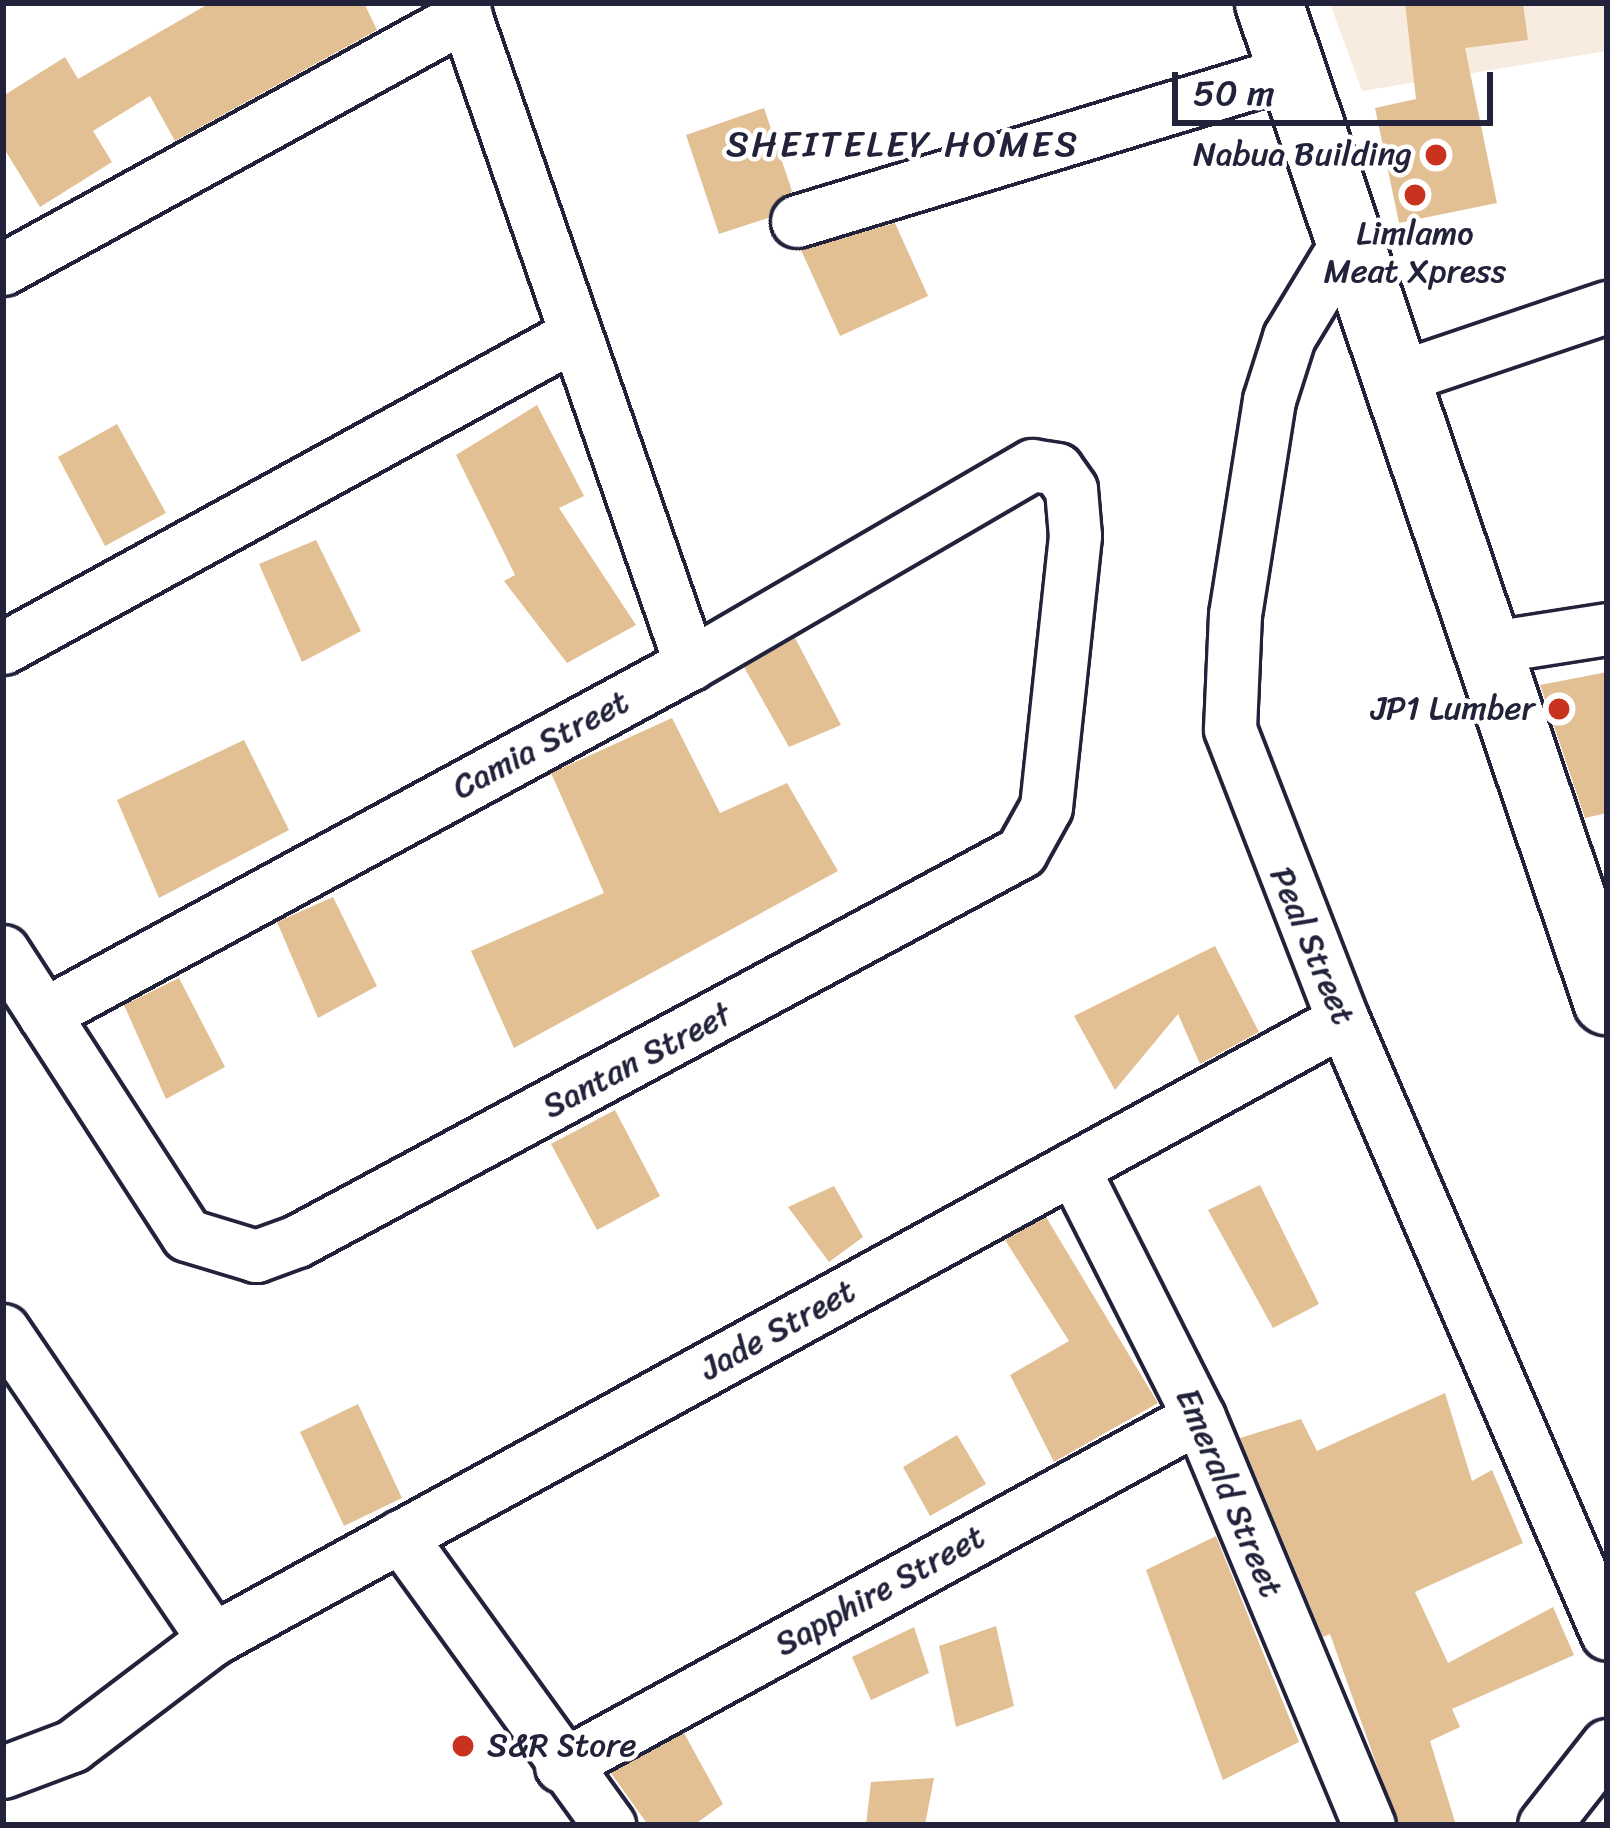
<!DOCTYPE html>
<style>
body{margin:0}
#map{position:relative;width:1610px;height:1828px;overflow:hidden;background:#fff;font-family:Sriracha,sans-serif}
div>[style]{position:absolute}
.built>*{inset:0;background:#f7ecdf}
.building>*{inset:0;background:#e3c094}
.roads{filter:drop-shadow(3px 0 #22223b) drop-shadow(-3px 0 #22223b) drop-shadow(0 3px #22223b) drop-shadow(0 -3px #22223b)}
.street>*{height:51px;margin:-25.5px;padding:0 25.5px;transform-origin:25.5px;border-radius:25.5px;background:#fff}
.secondary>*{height:66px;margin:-33px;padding:0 33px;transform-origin:33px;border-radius:33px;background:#fff}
.dots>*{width:33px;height:33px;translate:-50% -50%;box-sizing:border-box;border:6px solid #fff;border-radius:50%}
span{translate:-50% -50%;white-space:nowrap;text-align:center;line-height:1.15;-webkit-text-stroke:9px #fff;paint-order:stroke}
.poi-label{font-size:33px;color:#22223b}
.right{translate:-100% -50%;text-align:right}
.left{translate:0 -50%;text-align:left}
.street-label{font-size:33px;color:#22223b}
.neighbourhood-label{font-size:36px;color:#22223b;letter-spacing:3px}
.frame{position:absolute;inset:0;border:6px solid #22223b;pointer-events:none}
.scale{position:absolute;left:1172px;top:72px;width:321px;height:54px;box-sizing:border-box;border:6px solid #22223b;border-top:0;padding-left:15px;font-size:36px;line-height:42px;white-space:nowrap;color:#22223b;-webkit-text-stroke:9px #fff;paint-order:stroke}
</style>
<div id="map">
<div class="built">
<div style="clip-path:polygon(1330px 3px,1607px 3px,1607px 51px,1362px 91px)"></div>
</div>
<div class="building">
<div style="clip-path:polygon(210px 3px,364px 3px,377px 30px,175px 141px,150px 96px,93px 131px,112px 162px,40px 207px,3px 147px,3px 96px,65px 57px,78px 79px)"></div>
<div style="clip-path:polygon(1405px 3px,1523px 3px,1528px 40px,1465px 48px,1497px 203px,1399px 223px,1375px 108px,1416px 99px)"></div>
<div style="clip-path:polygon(764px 108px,792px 191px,768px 218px,719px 234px,686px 135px)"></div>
<div style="clip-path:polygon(895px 223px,928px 296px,840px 336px,801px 250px)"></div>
<div style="clip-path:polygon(537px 405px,584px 496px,559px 508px,636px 625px,567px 663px,504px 581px,515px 575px,456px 455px)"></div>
<div style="clip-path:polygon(117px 424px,166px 513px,105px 546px,58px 457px)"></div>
<div style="clip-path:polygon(316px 540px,361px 631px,302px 662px,259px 564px)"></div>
<div style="clip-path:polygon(795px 638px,841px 725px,789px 747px,744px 667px)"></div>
<div style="clip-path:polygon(1607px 672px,1607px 813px,1585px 818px,1540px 685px)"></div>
<div style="clip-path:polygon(672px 718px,720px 813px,787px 783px,838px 871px,514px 1048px,471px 951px,604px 893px,551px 773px)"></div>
<div style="clip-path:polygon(244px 740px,289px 830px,159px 898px,117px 800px)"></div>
<div style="clip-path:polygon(333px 897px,377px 986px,318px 1018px,277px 922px)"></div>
<div style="clip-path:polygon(1215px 946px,1259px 1032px,1200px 1064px,1178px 1014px,1115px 1090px,1074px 1016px)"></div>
<div style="clip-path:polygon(179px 978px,225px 1067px,166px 1099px,124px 1005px)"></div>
<div style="clip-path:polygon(615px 1110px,660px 1196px,597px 1230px,551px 1144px)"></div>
<div style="clip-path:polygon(1260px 1185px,1319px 1304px,1273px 1328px,1208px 1210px)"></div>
<div style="clip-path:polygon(834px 1186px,863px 1237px,829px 1262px,788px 1207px)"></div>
<div style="clip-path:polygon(1046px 1217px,1158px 1403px,1054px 1462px,1010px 1375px,1069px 1341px,1005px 1240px)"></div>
<div style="clip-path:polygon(1445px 1393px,1472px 1481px,1492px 1470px,1523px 1543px,1415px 1592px,1448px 1663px,1553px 1607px,1574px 1655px,1452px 1709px,1460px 1727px,1430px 1741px,1456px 1825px,1398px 1825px,1330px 1634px,1323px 1637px,1240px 1438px,1301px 1419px,1317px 1451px)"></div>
<div style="clip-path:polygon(358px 1404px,402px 1498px,344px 1526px,300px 1432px)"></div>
<div style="clip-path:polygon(957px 1435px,986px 1484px,930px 1516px,903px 1467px)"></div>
<div style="clip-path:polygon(1216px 1536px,1299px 1742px,1223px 1780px,1146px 1570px)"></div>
<div style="clip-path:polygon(996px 1626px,1014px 1706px,956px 1727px,939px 1646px)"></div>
<div style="clip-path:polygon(914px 1627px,929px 1673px,871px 1700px,852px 1657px)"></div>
<div style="clip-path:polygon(684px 1733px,723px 1804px,694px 1825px,648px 1825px,611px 1773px)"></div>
<div style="clip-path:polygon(934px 1778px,925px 1825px,866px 1825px,871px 1782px)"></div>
</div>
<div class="roads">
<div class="street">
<div style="left:461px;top:3px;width:700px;rotate:70.89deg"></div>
<div style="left:797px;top:221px;width:517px;rotate:-16.86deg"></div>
<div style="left:1349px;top:238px;width:116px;rotate:121.2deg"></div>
<div style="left:1289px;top:337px;width:66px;rotate:107.6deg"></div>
<div style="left:1269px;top:400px;width:217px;rotate:99deg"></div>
<div style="left:1235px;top:614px;width:115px;rotate:92.5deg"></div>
<div style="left:1230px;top:729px;width:312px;rotate:68.8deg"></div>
<div style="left:1343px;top:1020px;width:668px;rotate:66.73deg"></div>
<div style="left:3px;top:269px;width:528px;rotate:-28.75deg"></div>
<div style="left:1397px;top:378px;width:222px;rotate:-18.7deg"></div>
<div style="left:1492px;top:647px;width:116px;rotate:-8.9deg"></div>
<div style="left:3px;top:648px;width:651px;rotate:-28.73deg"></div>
<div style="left:3px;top:951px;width:338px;rotate:57.1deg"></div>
<div style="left:187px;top:1235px;width:72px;rotate:16.9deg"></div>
<div style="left:256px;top:1256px;width:44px;rotate:-20.1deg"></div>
<div style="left:297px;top:1241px;width:822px;rotate:-28.25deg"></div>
<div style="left:1021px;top:852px;width:51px;rotate:-60.9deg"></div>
<div style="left:1046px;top:807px;width:273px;rotate:-83.9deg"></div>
<div style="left:1075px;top:536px;width:47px;rotate:-94.9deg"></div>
<div style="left:1071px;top:489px;width:24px;rotate:-125deg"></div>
<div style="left:1057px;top:469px;width:25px;rotate:-171deg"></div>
<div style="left:1032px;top:465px;width:396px;rotate:149.8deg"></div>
<div style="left:690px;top:664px;width:735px;rotate:151.55deg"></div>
<div style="left:1073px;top:1168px;width:279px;rotate:63.2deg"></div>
<div style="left:1199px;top:1417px;width:442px;rotate:67.4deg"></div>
<div style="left:3px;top:1330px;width:374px;rotate:55.8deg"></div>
<div style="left:400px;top:1536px;width:357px;rotate:54.1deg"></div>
<div style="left:561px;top:1766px;width:727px;rotate:-28.68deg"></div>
<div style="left:3px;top:1772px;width:74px;rotate:-20.6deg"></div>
<div style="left:72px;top:1746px;width:177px;rotate:-37.2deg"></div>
<div style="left:213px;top:1639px;width:1288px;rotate:-28.71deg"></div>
<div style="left:1544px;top:1825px;width:102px;rotate:-51.8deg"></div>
</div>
<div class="secondary">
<div style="left:1269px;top:3px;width:1054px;rotate:71.29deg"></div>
</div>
</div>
<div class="dots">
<div style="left:1436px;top:155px;background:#c8321e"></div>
<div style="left:1415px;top:195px;background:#c8321e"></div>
<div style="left:1559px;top:709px;background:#c8321e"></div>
<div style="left:463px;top:1746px;background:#c8321e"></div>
</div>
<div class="poi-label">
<span class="right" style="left:1412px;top:155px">Nabua Building</span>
<span style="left:1415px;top:253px">Limlamo<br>Meat Xpress</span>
<span class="right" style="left:1535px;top:709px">JP1 Lumber</span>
<span class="left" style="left:487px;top:1746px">S&amp;R Store</span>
</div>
<div class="street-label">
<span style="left:541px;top:745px;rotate:-28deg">Camia Street</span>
<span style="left:1312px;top:946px;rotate:67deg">Peal Street</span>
<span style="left:637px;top:1061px;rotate:-28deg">Santan Street</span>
<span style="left:778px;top:1330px;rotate:-29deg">Jade Street</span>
<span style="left:1229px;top:1493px;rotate:67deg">Emerald Street</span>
<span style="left:880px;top:1591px;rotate:-29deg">Sapphire Street</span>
</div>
<div class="neighbourhood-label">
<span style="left:903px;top:145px">SHEITELEY HOMES</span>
</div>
<div class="frame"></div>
<div class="scale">50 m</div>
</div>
